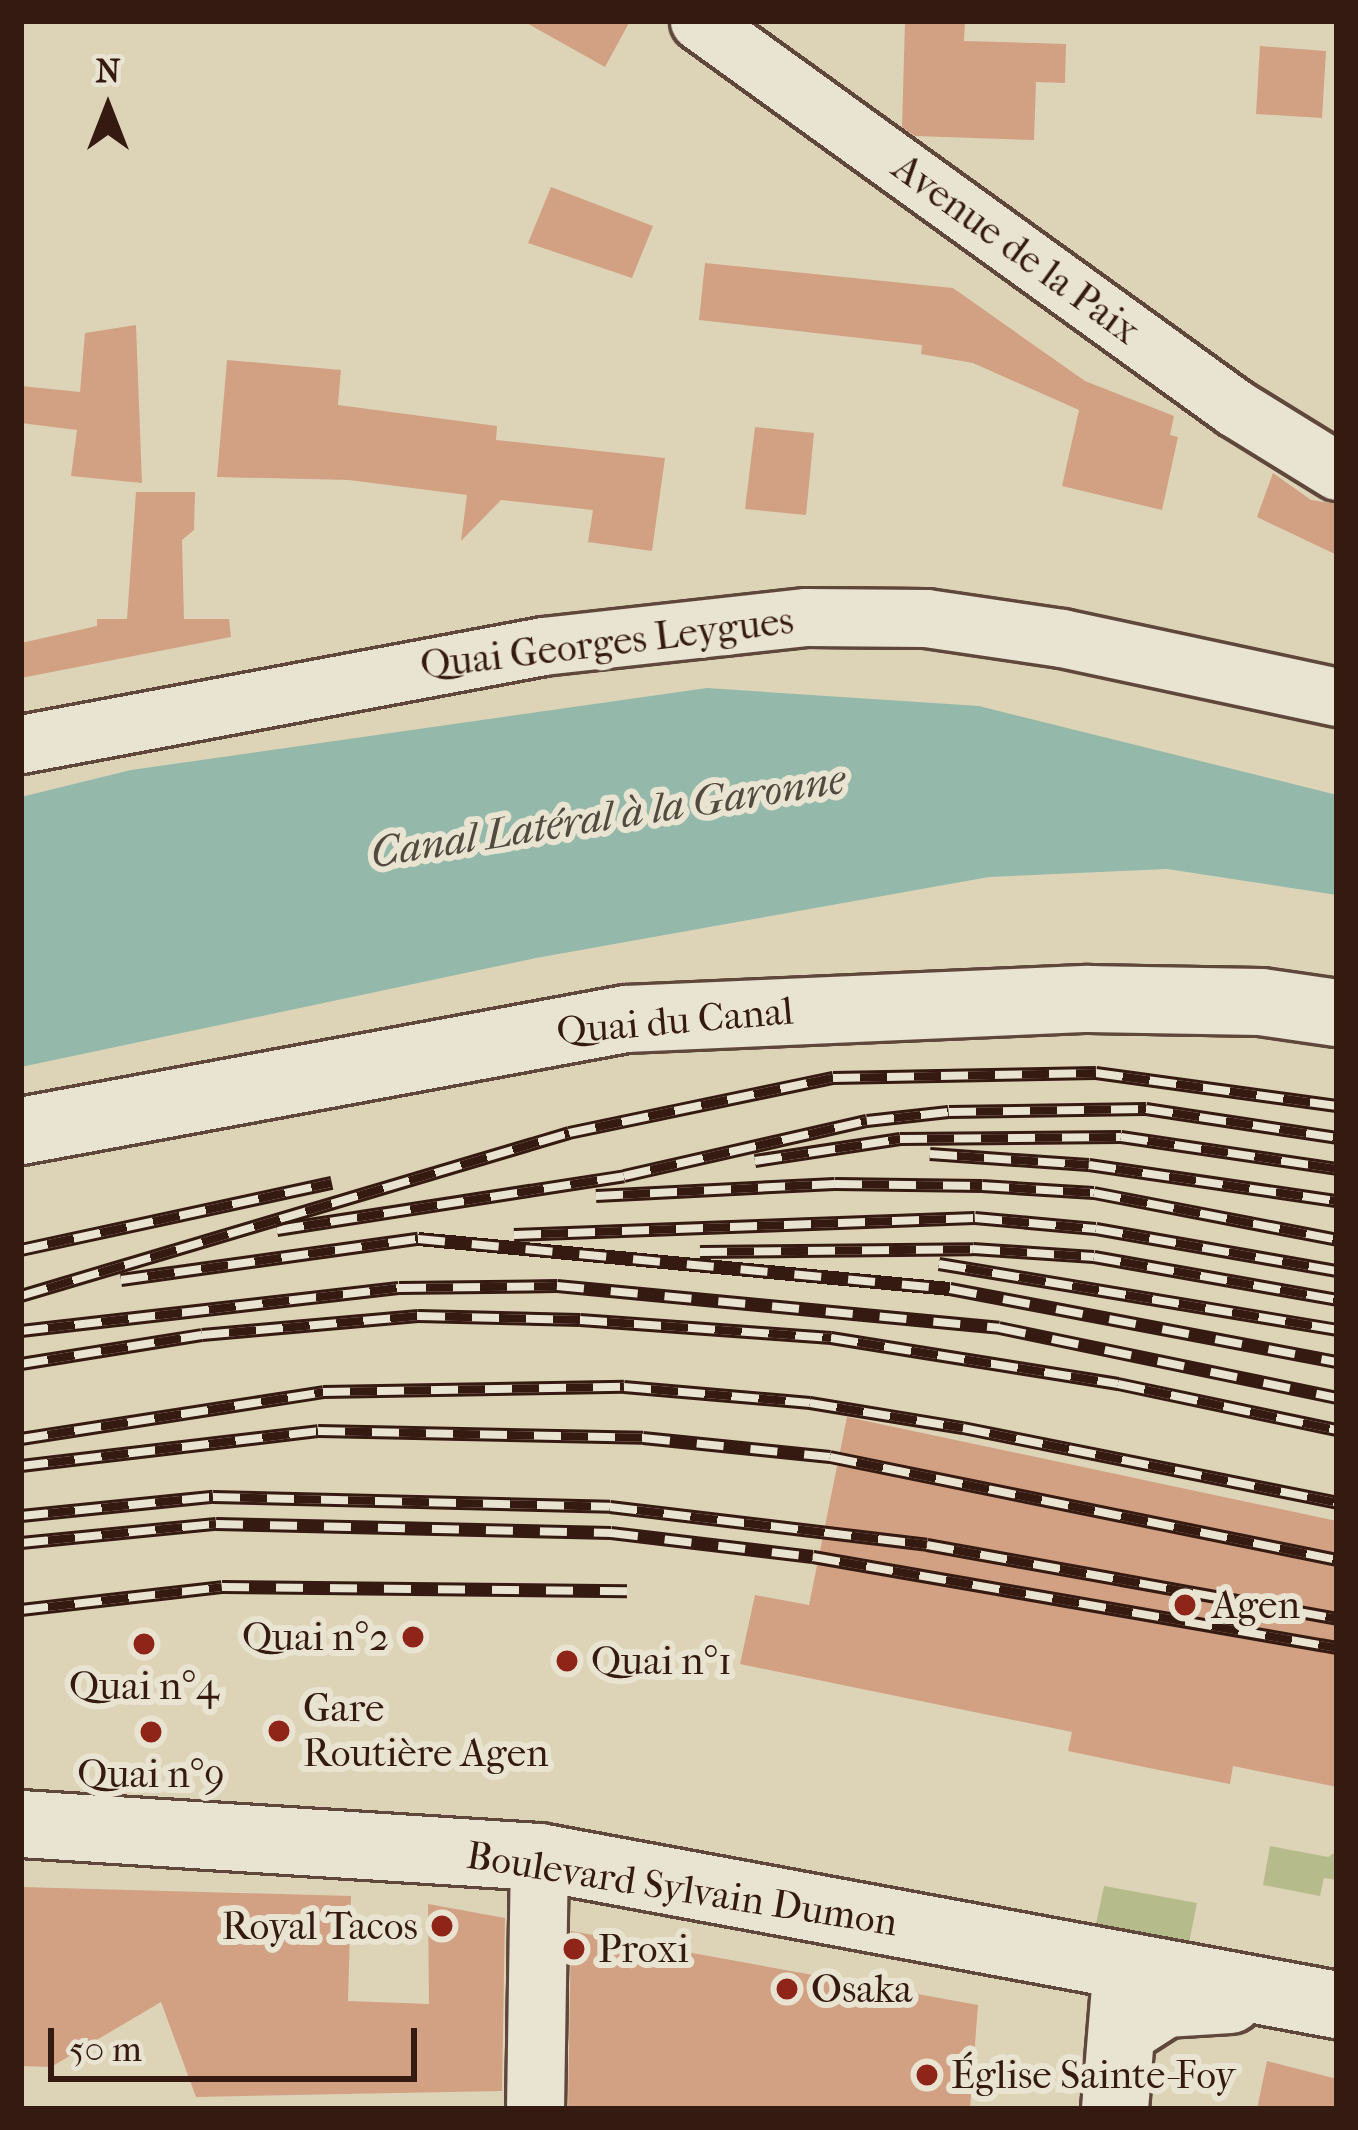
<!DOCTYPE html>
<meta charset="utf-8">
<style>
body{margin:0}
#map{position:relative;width:1358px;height:2130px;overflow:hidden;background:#ddd4b8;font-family:"IM FELL French Canon",serif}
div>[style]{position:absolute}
.green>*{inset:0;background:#b6bb8b}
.water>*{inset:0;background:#94b9aa}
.building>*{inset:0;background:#d2a184}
.roads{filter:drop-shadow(3px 0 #5f483b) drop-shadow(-3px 0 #5f483b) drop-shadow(0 3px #5f483b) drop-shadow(0 -3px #5f483b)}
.minor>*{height:57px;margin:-28.5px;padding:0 28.5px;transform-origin:28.5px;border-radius:28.5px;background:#e9e3d1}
.tertiary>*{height:66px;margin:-33px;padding:0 33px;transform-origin:33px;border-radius:33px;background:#e9e3d1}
.rail>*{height:14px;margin-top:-7px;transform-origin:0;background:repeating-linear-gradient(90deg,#e9e3d1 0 27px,#351a11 0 54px);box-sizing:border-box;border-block:3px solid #351a11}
.dots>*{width:33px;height:33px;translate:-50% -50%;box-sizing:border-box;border:6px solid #e9e3d1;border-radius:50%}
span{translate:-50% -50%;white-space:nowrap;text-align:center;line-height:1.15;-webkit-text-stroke:12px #e9e3d1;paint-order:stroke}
.street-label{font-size:39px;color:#351a11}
.poi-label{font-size:39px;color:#351a11}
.left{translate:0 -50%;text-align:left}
.right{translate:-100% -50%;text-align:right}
.water-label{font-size:42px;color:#524a3f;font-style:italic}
.frame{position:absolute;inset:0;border:24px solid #351a11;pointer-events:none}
.north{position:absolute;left:48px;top:48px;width:120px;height:120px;-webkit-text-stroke:9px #e9e3d1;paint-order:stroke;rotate:0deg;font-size:33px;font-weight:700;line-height:48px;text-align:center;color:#351a11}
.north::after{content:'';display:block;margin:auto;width:42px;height:54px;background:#351a11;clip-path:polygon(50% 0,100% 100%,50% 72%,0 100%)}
.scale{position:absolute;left:48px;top:2028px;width:369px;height:54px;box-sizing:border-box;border:6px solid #351a11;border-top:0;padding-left:15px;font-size:36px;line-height:42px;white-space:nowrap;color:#351a11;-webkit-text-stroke:9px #e9e3d1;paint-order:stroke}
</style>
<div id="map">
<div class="green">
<div style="clip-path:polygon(1270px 1846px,1328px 1857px,1337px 1851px,1337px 1880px,1324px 1878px,1320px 1896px,1263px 1885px)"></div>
<div style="clip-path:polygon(1104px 1886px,1197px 1903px,1189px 1943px,1096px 1924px)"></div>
</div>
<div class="water">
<div style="clip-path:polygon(707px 688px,979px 706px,1337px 795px,1337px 895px,1167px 869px,989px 877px,536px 958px,21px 1067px,21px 797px,131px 770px)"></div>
</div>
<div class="building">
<div style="clip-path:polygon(523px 21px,630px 21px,605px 67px)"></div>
<div style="clip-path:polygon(905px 21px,965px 21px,964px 41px,1066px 44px,1065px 83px,1036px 82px,1034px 140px,915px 136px,902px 127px)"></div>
<div style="clip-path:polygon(1260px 46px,1326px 51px,1322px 118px,1256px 114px)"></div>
<div style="clip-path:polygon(551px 187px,653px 226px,632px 278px,528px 243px)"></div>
<div style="clip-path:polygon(705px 263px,953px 288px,1085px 381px,1174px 416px,1170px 435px,1178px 437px,1162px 510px,1062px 486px,1079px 410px,973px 363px,921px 354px,922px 345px,699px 320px)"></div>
<div style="clip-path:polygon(136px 325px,142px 483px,71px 476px,77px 430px,21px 423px,21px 386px,80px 392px,85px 333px)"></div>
<div style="clip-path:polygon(227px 360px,341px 370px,338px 405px,497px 426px,496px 440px,665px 458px,652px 551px,588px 542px,593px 510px,501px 500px,461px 541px,467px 495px,349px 480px,217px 477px)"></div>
<div style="clip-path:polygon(755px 427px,814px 433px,806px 515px,745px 509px)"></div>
<div style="clip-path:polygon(1273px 473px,1311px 500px,1337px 504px,1337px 555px,1257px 517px)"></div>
<div style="clip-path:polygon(136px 492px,195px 492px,194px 530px,182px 540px,184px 619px,229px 619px,231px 637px,21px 678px,21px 643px,97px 626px,97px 619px,127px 619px)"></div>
<div style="clip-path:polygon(847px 1417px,1337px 1521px,1337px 1787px,1233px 1766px,1230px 1784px,1149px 1768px,1068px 1751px,1072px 1732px,740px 1664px,755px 1595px,809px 1605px)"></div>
<div style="clip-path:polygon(21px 1887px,351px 1896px,348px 2001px,429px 2004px,428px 1904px,505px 1918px,502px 2091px,196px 2097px,161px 2002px,51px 2067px,21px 2066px)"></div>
<div style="clip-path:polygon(571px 1931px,978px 2005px,970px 2109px,568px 2109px)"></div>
<div style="clip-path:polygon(1267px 2061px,1337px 2079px,1337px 2109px,1257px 2109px)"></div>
</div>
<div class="roads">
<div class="minor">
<div style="left:699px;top:21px;width:661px;rotate:35.83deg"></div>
<div style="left:1235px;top:408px;width:120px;rotate:31.7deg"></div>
<div style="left:21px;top:744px;width:531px;rotate:-10.63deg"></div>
<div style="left:543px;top:646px;width:265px;rotate:-6.3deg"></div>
<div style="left:806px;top:617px;width:120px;rotate:0.5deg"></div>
<div style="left:926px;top:618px;width:137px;rotate:8.4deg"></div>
<div style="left:1062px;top:638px;width:281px;rotate:12.1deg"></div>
<div style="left:535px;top:2109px;width:252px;rotate:-89.1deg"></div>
</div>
<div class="tertiary">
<div style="left:21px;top:1131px;width:615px;rotate:-10.49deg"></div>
<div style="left:626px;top:1019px;width:463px;rotate:-2.5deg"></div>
<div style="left:1089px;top:999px;width:172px;rotate:1deg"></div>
<div style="left:1261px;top:1002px;width:77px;rotate:8.2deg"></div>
<div style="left:21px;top:1824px;width:519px;rotate:3.65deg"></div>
<div style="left:539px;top:1857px;width:812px;rotate:10.51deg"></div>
<div style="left:1123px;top:2031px;width:50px;rotate:-32.7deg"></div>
<div style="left:1165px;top:2004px;width:65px;rotate:-3.5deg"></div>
<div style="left:1115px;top:2109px;width:121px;rotate:-85.3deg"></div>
</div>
</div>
<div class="rail">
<div style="left:930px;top:1154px;width:159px;rotate:4deg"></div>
<div style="left:1089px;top:1165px;width:251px;rotate:8.3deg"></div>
<div style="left:755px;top:1161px;width:147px;rotate:-8.6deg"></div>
<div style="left:900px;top:1139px;width:221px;rotate:-0.5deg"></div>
<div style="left:1121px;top:1137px;width:218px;rotate:8.4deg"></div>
<div style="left:596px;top:1196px;width:239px;rotate:-2.9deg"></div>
<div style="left:835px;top:1184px;width:147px;rotate:0.8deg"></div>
<div style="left:982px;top:1186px;width:112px;rotate:3.6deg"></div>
<div style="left:1094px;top:1193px;width:248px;rotate:10.9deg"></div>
<div style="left:277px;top:1230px;width:351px;rotate:-8.8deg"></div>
<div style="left:624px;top:1176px;width:249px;rotate:-12.8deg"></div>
<div style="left:867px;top:1121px;width:82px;rotate:-6.3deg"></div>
<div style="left:949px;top:1112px;width:197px;rotate:-0.9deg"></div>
<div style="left:1146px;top:1109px;width:193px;rotate:8.6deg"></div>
<div style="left:514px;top:1235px;width:461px;rotate:-2.1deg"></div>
<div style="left:975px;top:1218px;width:121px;rotate:5.2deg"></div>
<div style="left:1096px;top:1229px;width:245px;rotate:9.9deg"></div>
<div style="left:21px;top:1250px;width:318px;rotate:-12.2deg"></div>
<div style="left:700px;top:1252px;width:273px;rotate:-0.6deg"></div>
<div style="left:973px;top:1249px;width:121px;rotate:3.8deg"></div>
<div style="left:1094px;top:1257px;width:247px;rotate:10deg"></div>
<div style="left:939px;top:1264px;width:403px;rotate:9.4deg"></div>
<div style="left:121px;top:1280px;width:300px;rotate:-7.9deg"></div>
<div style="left:418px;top:1239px;width:534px;rotate:5.37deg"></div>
<div style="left:950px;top:1289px;width:394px;rotate:10.7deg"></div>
<div style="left:21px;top:1296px;width:572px;rotate:-16.56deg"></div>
<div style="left:569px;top:1133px;width:270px;rotate:-11.8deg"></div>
<div style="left:833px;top:1078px;width:263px;rotate:-1.1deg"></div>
<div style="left:1096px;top:1073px;width:243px;rotate:7.8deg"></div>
<div style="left:21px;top:1331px;width:380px;rotate:-6.5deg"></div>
<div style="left:399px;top:1288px;width:158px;rotate:-0.7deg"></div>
<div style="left:557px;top:1286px;width:444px;rotate:5.4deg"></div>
<div style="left:999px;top:1328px;width:345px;rotate:11.7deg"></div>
<div style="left:21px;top:1364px;width:183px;rotate:-9.1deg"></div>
<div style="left:202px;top:1335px;width:217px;rotate:-5deg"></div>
<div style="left:418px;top:1316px;width:162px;rotate:1.4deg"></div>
<div style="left:580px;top:1320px;width:252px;rotate:4.1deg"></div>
<div style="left:831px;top:1338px;width:291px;rotate:9.1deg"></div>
<div style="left:1118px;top:1384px;width:224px;rotate:11.9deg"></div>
<div style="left:21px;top:1439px;width:306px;rotate:-8.8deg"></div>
<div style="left:323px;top:1392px;width:301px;rotate:-1deg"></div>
<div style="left:624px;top:1387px;width:187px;rotate:4.9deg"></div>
<div style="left:810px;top:1403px;width:155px;rotate:9.3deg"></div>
<div style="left:963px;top:1428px;width:381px;rotate:11.3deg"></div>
<div style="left:21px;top:1466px;width:299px;rotate:-6.7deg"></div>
<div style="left:318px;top:1431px;width:325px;rotate:1.2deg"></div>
<div style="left:643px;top:1438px;width:188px;rotate:5.8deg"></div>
<div style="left:830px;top:1457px;width:517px;rotate:11.48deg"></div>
<div style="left:21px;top:1516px;width:193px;rotate:-5.7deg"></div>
<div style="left:213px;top:1497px;width:397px;rotate:1.4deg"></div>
<div style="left:610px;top:1507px;width:319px;rotate:6.8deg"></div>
<div style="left:927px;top:1545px;width:417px;rotate:10.2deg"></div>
<div style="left:21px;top:1543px;width:196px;rotate:-5.6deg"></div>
<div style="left:216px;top:1524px;width:395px;rotate:1.3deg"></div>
<div style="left:611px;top:1533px;width:203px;rotate:6.8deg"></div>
<div style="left:813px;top:1557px;width:532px;rotate:9.85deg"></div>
<div style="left:21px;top:1610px;width:202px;rotate:-6.5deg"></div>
<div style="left:222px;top:1587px;width:405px;rotate:0.6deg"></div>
</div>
<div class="dots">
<div style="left:1185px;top:1605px;background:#8f2418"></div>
<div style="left:413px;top:1637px;background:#8f2418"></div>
<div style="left:144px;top:1644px;background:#8f2418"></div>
<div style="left:567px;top:1661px;background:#8f2418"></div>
<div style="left:279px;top:1731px;background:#8f2418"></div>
<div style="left:151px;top:1732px;background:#8f2418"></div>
<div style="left:442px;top:1926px;background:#8f2418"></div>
<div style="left:574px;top:1949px;background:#8f2418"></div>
<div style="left:787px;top:1989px;background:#8f2418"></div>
<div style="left:927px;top:2075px;background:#8f2418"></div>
</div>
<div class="street-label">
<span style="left:1016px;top:249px;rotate:36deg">Avenue de la Paix</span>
<span style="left:607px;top:643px;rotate:-7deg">Quai Georges Leygues</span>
<span style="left:675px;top:1021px;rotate:-5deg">Quai du Canal</span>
<span style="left:682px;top:1889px;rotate:9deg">Boulevard Sylvain Dumon</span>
</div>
<div class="poi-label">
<span class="left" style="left:1212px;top:1605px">Agen</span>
<span class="right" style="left:389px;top:1637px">Quai n°2</span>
<span class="left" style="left:591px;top:1661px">Quai n°1</span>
<span style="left:144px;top:1686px">Quai n°4</span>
<span class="left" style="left:303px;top:1731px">Gare<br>Routière Agen</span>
<span style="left:151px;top:1774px">Quai n°9</span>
<span class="right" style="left:418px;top:1926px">Royal Tacos</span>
<span class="left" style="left:598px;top:1949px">Proxi</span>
<span class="left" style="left:811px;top:1989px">Osaka</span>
<span class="left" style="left:951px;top:2075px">Église Sainte-Foy</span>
</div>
<div class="water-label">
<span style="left:608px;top:817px;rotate:-9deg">Canal Latéral à la Garonne</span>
</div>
<div class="frame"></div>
<div class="north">N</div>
<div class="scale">50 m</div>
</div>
